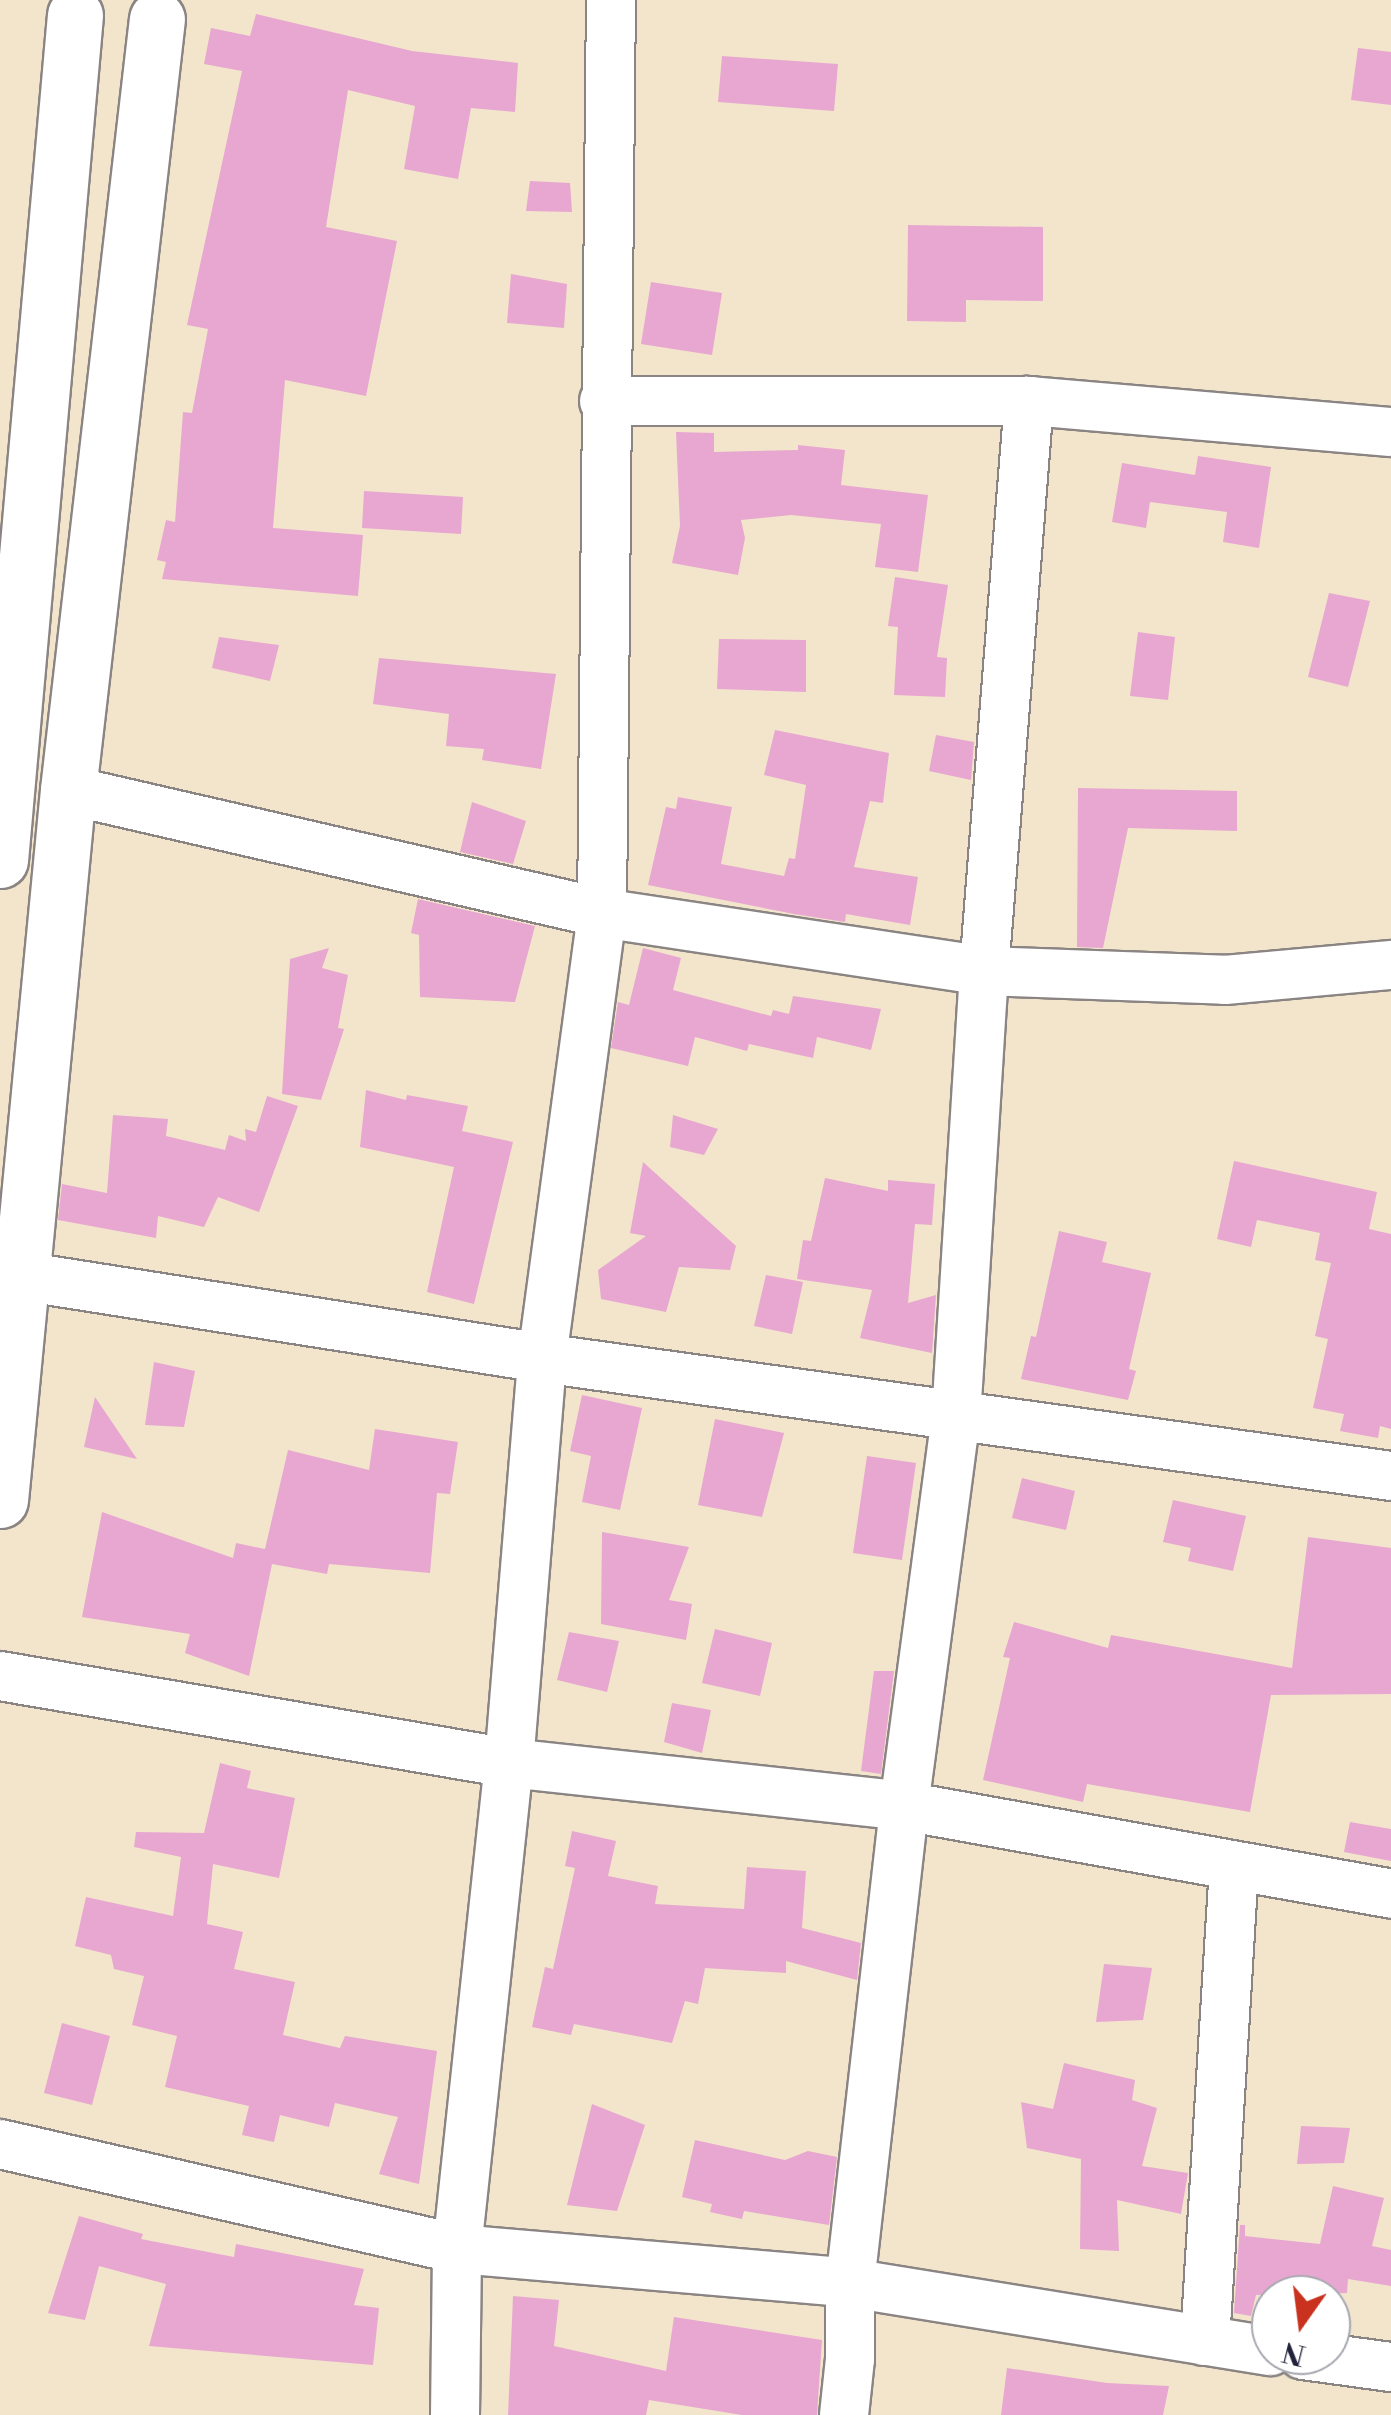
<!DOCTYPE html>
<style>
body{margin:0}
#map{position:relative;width:1391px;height:2415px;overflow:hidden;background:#f2e5cb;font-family:"Libre Bodoni",serif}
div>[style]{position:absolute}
.building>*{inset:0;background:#e8a7d0}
.roads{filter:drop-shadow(2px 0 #8a8483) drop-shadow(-2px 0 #8a8483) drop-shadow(0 2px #8a8483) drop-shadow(0 -2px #8a8483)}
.minor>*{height:48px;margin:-24px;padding:0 24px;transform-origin:24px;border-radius:24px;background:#fff}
.major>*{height:55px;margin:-27.5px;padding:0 27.5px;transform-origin:27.5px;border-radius:27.5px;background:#fff}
span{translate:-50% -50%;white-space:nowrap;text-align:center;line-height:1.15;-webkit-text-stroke:9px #fff;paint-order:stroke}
.north{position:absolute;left:1251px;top:2275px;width:100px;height:100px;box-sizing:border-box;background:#fff;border:2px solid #a7a7b1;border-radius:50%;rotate:194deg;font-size:28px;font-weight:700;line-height:40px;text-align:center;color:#22223b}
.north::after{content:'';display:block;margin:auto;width:35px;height:45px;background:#c8321e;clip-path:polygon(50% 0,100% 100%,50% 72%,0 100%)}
</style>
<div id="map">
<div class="building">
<div style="clip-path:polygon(256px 14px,412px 51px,518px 63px,515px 112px,471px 108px,458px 179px,404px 169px,415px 106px,348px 90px,326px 227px,397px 241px,366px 396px,285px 380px,273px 528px,363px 535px,358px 596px,162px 579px,166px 562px,157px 560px,166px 520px,175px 522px,183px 412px,192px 413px,208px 329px,187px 325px,242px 71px,204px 64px,211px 28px,250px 36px)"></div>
<div style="clip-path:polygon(1358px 48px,1391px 52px,1391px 105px,1351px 100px)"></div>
<div style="clip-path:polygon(722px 56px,838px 64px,834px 111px,718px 102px)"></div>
<div style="clip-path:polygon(530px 181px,570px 183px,572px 212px,526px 211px)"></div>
<div style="clip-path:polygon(908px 225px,1043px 227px,1043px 301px,966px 300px,966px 322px,907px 321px)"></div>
<div style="clip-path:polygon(511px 274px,567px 284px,564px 328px,507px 323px)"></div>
<div style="clip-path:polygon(651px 282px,722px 293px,712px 355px,641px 344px)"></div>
<div style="clip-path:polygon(676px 432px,714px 433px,714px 452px,798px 450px,798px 445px,845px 450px,841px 485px,928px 495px,918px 572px,875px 567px,881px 524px,791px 515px,741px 520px,745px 538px,738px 575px,672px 563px,680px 526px)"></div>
<div style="clip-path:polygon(1198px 456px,1271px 467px,1259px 548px,1223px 542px,1227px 512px,1150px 502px,1146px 528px,1112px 522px,1122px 463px,1195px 475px)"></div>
<div style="clip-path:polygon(364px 491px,463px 497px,461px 534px,362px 528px)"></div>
<div style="clip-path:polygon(895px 577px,948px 585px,937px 657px,947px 658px,945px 697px,894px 695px,898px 627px,888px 626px)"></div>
<div style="clip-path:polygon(1329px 593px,1370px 601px,1348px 687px,1308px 677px)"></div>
<div style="clip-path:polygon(1138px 632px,1175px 637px,1168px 700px,1130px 696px)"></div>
<div style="clip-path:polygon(219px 637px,279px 645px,270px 681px,212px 668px)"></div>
<div style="clip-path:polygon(719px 639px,806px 640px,806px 692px,717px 689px)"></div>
<div style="clip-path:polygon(379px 658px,556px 674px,541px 769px,482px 760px,484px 749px,446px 746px,449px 714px,373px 704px)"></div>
<div style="clip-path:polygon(775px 730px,889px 753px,883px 803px,870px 801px,854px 867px,918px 877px,910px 925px,846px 914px,845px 922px,794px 914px,648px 885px,666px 807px,676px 809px,678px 797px,732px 807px,721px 864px,784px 876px,789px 858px,795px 859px,806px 785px,764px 775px)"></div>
<div style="clip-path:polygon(936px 735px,974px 742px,971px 780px,929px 771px)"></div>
<div style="clip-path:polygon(1078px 788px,1237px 791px,1237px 831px,1128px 828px,1103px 948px,1077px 947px)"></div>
<div style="clip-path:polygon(472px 802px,526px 821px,513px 864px,460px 852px)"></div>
<div style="clip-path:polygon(418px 899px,535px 926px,515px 1002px,420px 997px,419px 935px,411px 933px)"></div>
<div style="clip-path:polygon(329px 948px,322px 968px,348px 975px,338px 1028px,344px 1029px,321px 1100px,282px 1094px,290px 959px)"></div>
<div style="clip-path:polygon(643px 948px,681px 958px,673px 990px,771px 1016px,773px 1010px,789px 1014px,793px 996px,881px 1009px,871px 1050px,817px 1037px,813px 1058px,749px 1044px,747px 1051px,695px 1037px,688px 1066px,611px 1048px,618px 1002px,629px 1005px)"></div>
<div style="clip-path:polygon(366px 1090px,406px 1100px,407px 1095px,468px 1106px,462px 1131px,513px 1142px,474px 1304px,427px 1292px,454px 1167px,360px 1147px)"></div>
<div style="clip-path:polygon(267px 1096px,298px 1106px,259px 1212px,218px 1197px,204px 1227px,158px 1216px,156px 1238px,58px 1220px,62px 1184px,107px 1193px,113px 1115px,168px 1119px,166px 1136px,225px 1150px,229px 1135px,246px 1141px,245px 1129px,256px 1132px)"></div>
<div style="clip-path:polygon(673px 1115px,718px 1129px,704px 1155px,670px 1147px)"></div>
<div style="clip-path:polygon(1234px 1161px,1377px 1192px,1369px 1229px,1391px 1234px,1391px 1429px,1380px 1426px,1378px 1438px,1340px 1431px,1344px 1414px,1313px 1408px,1328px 1339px,1315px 1336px,1331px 1263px,1315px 1260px,1320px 1233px,1257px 1220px,1251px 1247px,1217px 1239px)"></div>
<div style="clip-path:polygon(643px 1162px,736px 1246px,730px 1270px,679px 1267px,666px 1312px,601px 1299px,598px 1270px,646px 1236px,630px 1233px)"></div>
<div style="clip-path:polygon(825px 1178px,888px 1191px,888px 1180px,935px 1184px,932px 1225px,915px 1224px,908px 1303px,936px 1295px,932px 1353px,860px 1338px,872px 1290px,797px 1279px,803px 1240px,811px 1241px)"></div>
<div style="clip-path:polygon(1059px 1231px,1107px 1242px,1102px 1262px,1151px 1273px,1129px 1369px,1136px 1371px,1128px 1400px,1021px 1379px,1031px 1336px,1036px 1337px)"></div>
<div style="clip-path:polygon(766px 1275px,803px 1282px,792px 1334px,754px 1326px)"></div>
<div style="clip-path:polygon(154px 1362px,195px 1371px,184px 1427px,145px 1425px)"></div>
<div style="clip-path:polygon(582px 1395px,642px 1408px,620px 1510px,582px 1502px,591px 1456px,570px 1451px)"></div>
<div style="clip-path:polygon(95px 1397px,137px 1459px,84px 1447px)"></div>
<div style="clip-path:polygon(715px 1419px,784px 1433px,762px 1517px,698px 1505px)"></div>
<div style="clip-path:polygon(375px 1429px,458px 1442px,450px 1494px,437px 1493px,430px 1573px,329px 1564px,327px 1574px,272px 1564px,249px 1676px,185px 1653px,190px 1634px,82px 1617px,102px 1512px,233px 1558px,236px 1543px,265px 1549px,288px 1450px,369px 1470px)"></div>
<div style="clip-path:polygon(867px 1456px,916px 1463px,902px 1560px,853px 1553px)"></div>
<div style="clip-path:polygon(1022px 1478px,1075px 1491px,1066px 1530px,1012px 1518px)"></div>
<div style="clip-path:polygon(1173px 1500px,1246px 1516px,1233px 1571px,1188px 1561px,1191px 1548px,1163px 1542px)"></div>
<div style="clip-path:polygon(602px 1532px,689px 1547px,669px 1600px,692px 1604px,686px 1640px,601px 1624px)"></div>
<div style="clip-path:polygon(1308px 1537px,1391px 1548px,1391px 1694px,1271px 1695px,1250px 1812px,1087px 1784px,1083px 1802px,983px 1780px,1010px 1658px,1003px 1657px,1014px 1622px,1108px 1648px,1111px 1635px,1292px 1668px)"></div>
<div style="clip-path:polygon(715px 1629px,772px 1643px,760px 1696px,702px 1683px)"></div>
<div style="clip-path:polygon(569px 1632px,619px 1641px,607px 1692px,557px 1680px)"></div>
<div style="clip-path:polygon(874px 1671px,894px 1671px,881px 1774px,861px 1771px)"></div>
<div style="clip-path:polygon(672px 1703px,711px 1710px,702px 1753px,664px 1742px)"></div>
<div style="clip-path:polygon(220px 1763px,251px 1771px,247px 1788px,295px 1798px,279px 1878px,213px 1864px,207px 1924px,243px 1932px,234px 1969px,295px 1982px,283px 2035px,340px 2048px,345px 2036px,437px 2051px,419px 2184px,379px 2174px,398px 2117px,335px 2103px,329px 2127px,280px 2115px,274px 2142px,242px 2135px,249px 2106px,165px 2087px,177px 2036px,132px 2025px,144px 1976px,114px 1969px,111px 1955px,75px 1946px,86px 1897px,173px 1916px,181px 1857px,134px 1847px,136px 1832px,204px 1833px)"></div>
<div style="clip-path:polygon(1350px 1822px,1391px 1829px,1391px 1861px,1344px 1852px)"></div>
<div style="clip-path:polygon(572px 1831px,616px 1841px,608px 1876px,658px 1886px,655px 1904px,744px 1909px,747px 1867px,806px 1871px,802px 1928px,861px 1943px,857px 1980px,786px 1961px,786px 1973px,705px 1968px,698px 2004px,685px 2001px,672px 2043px,574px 2024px,571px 2035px,532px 2027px,545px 1967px,553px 1969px,575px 1868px,565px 1866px)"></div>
<div style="clip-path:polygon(1104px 1964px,1152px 1968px,1143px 2020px,1096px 2022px)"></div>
<div style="clip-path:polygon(62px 2023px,110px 2036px,92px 2105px,44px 2093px)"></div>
<div style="clip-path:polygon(1064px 2063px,1135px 2080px,1132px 2100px,1157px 2108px,1142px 2166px,1188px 2173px,1181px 2214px,1117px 2200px,1119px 2251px,1080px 2249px,1081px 2159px,1027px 2148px,1021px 2102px,1053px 2109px)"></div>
<div style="clip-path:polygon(592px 2104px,645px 2125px,617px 2211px,567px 2205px)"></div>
<div style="clip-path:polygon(1301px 2126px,1350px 2128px,1344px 2163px,1297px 2164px)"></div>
<div style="clip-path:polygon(695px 2140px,785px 2160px,808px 2151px,837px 2157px,829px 2225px,744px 2211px,742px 2219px,710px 2212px,712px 2204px,682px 2197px)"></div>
<div style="clip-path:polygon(1333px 2186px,1384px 2198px,1372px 2246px,1391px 2250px,1391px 2286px,1348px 2279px,1347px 2293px,1256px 2295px,1251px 2316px,1234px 2313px,1240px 2225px,1245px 2225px,1245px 2236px,1320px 2244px)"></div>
<div style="clip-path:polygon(79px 2216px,143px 2234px,141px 2239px,234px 2257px,236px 2244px,364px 2269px,354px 2305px,379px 2308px,373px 2365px,149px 2346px,166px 2284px,99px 2266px,85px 2320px,48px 2313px)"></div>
<div style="clip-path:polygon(513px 2296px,559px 2300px,554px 2346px,666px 2371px,674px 2317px,822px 2340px,817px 2415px,742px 2415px,649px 2400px,646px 2415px,508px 2415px)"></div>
<div style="clip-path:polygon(1007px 2368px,1107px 2383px,1169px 2386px,1163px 2415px,1001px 2415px)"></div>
</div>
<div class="roads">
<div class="minor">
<div style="left:604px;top:401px;width:425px"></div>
<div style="left:1029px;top:401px;width:363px;rotate:4.9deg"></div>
<div style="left:68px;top:790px;width:548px;rotate:12.97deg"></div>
<div style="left:602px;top:913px;width:386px;rotate:8.6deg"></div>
<div style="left:984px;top:971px;width:241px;rotate:2.1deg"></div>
<div style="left:1225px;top:980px;width:167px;rotate:-5.2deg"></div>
<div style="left:21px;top:1276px;width:527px;rotate:8.94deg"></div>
<div style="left:542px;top:1358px;width:857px;rotate:7.91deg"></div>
<div style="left:0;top:1676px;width:516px;rotate:9.7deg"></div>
<div style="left:509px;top:1763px;width:397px;rotate:6.2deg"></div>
<div style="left:904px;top:1806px;width:495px;rotate:10.2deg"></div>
<div style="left:0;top:2144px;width:469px;rotate:12.9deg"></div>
<div style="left:457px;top:2249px;width:394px;rotate:4.9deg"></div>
<div style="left:850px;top:2283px;width:426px;rotate:9.2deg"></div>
<div style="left:1205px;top:2341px;width:474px;rotate:-86.5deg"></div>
<div style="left:1303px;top:2355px;width:89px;rotate:7.8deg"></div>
<div style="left:455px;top:2415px;width:166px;rotate:-89.3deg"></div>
<div style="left:457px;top:2249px;width:489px;rotate:-83.9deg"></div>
<div style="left:509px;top:1763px;width:406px;rotate:-85.3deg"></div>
<div style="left:542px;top:1358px;width:449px;rotate:-82.3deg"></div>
<div style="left:602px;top:913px;width:913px;rotate:-89.44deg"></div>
<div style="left:844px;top:2415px;width:56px;rotate:-83.9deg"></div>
<div style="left:850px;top:2359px;width:76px;rotate:-90deg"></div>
<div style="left:850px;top:2283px;width:480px;rotate:-83.5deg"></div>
<div style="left:904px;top:1806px;width:392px;rotate:-82.4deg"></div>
<div style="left:956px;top:1417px;width:447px;rotate:-86.4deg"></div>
<div style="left:984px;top:971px;width:572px;rotate:-85.49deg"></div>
</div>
<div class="major">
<div style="left:0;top:860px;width:848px;rotate:-84.93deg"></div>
<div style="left:0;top:1500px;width:713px;rotate:-84.53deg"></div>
<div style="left:68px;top:790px;width:776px;rotate:-83.42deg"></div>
</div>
</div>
<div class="north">N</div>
</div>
